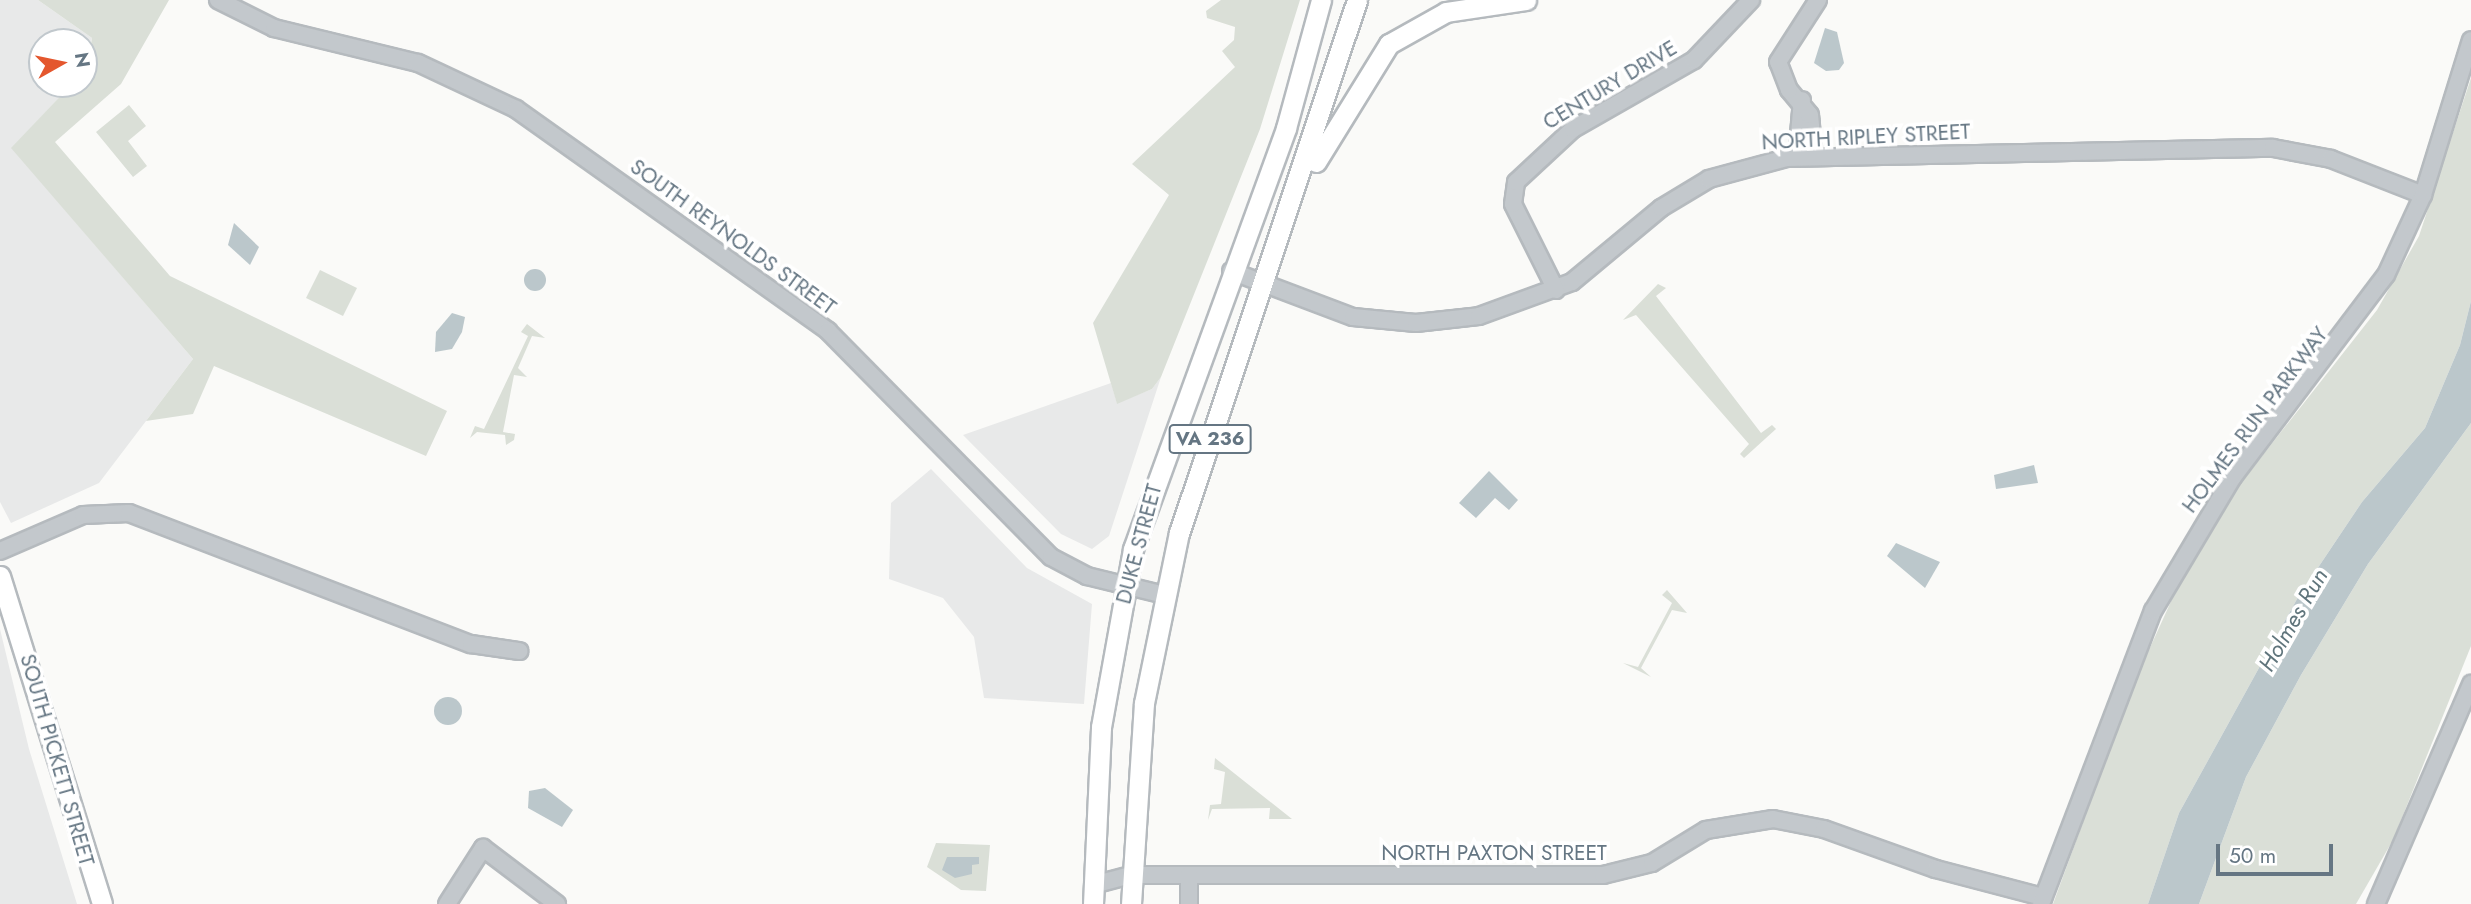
<!DOCTYPE html>
<style>
body{margin:0}
#map{position:relative;width:2471px;height:904px;overflow:hidden;background:#fafaf8;font-family:Jost,sans-serif}
div>[style]{position:absolute}
.built>*{inset:0;background:#e8e9e9}
.green>*{inset:0;background:#dadfd7}
.water>*{inset:0;background:#bbc7cb}
.round{border-radius:50%}
.roads{filter:drop-shadow(2px 0 #b5babe) drop-shadow(-2px 0 #b5babe) drop-shadow(0 2px #b5babe) drop-shadow(0 -2px #b5babe)}
.minor>*{height:16px;margin:-8px;padding:0 8px;transform-origin:8px;border-radius:8px;background:#c3c8cc}
.major>*{height:19px;margin:-9.5px;padding:0 9.5px;transform-origin:9.5px;border-radius:9.5px;background:#fff}
span{translate:-50% -50%;white-space:nowrap;text-align:center;line-height:1.15;-webkit-text-stroke:7px #fff;paint-order:stroke}
.shield-label span{padding:2px 5px;background:#fff;border:2px solid;border-radius:5px;-webkit-text-stroke-width:0}
.shield-label{font-size:19px;color:#657683;font-weight:700}
.street-label{font-size:21px;color:#657683}
.water-label{font-size:23px;color:#60757c;font-style:italic}
.north{position:absolute;left:28px;top:28px;width:70px;height:70px;box-sizing:border-box;background:#fff;border:2px solid #c1c8cd;border-radius:50%;rotate:81deg;font-size:19px;font-weight:700;line-height:28px;text-align:center;color:#657683}
.north::after{content:'';display:block;margin:auto;width:24px;height:32px;background:#e4572e;clip-path:polygon(50% 0,100% 100%,50% 72%,0 100%)}
.scale{position:absolute;left:2216px;top:844px;width:117px;height:32px;box-sizing:border-box;border:4px solid #657683;border-top:0;padding-left:9px;font-size:21px;line-height:24px;white-space:nowrap;color:#657683;-webkit-text-stroke:5px #fff;paint-order:stroke}
</style>
<div id="map">
<div class="built">
<div style="clip-path:polygon(0 0,38px 0,92px 38px,84px 70px,84px 42px,42px 42px,42px 84px,72px 84px,12px 148px,193px 359px,99px 483px,11px 523px,0 502px)"></div>
<div style="clip-path:polygon(1161px 377px,1109px 536px,1092px 549px,1061px 534px,963px 435px,1111px 383px,1117px 403px,1152px 389px)"></div>
<div style="clip-path:polygon(931px 469px,1027px 568px,1092px 604px,1084px 704px,984px 698px,974px 637px,943px 598px,889px 579px,891px 503px)"></div>
<div style="clip-path:polygon(0 629px,29px 749px,77px 904px,0 904px)"></div>
</div>
<div class="green">
<div style="clip-path:polygon(38px 0,169px 0,121px 84px,55px 142px,170px 276px,447px 411px,426px 456px,214px 366px,193px 414px,146px 421px,193px 359px,11px 148px,72px 84px,84px 84px,92px 38px)"></div>
<div style="clip-path:polygon(1221px 0,1300px 0,1260px 129px,1161px 377px,1152px 389px,1117px 404px,1093px 323px,1169px 195px,1132px 164px,1235px 67px,1222px 51px,1234px 40px,1235px 27px,1207px 18px,1206px 11px)"></div>
<div style="clip-path:polygon(2471px 78px,2471px 301px,2460px 345px,2425px 428px,2362px 502px,2297px 599px,2179px 813px,2148px 904px,2053px 904px,2134px 683px,2173px 597px,2222px 507px,2377px 310px,2419px 236px)"></div>
<div style="clip-path:polygon(129px 105px,146px 126px,128px 141px,147px 166px,133px 177px,96px 132px)"></div>
<div style="clip-path:polygon(320px 270px,357px 288px,343px 316px,306px 298px)"></div>
<div style="clip-path:polygon(1658px 284px,1666px 288px,1656px 296px,1761px 433px,1772px 425px,1776px 429px,1744px 458px,1740px 454px,1749px 444px,1636px 315px,1623px 320px)"></div>
<div style="clip-path:polygon(527px 324px,545px 338px,532px 336px,518px 368px,527px 377px,514px 375px,503px 432px,515px 434px,514px 440px,506px 445px,505px 435px,477px 432px,470px 438px,475px 426px,484px 429px,528px 336px,521px 332px)"></div>
<div style="clip-path:polygon(2471px 423px,2471px 646px,2393px 840px,2356px 904px,2199px 904px,2246px 777px,2301px 675px,2368px 564px)"></div>
<div style="clip-path:polygon(1667px 590px,1687px 613px,1672px 610px,1641px 668px,1651px 677px,1623px 663px,1638px 667px,1672px 603px,1662px 595px)"></div>
<div style="clip-path:polygon(1215px 758px,1292px 819px,1269px 819px,1270px 808px,1212px 809px,1208px 820px,1210px 805px,1221px 804px,1225px 772px,1214px 769px)"></div>
<div style="clip-path:polygon(936px 843px,990px 845px,986px 891px,961px 890px,927px 867px)"></div>
</div>
<div class="water">
<div style="clip-path:polygon(1825px 28px,1837px 32px,1844px 63px,1839px 70px,1826px 71px,1814px 63px)"></div>
<div style="clip-path:polygon(234px 223px,259px 247px,250px 265px,228px 245px)"></div>
<div class="round" style="left:524px;top:269px;width:22px;height:22px"></div>
<div style="clip-path:polygon(2471px 301px,2471px 423px,2368px 564px,2301px 675px,2246px 777px,2199px 904px,2148px 904px,2179px 813px,2297px 599px,2362px 502px,2425px 428px,2460px 345px)"></div>
<div style="clip-path:polygon(452px 313px,465px 317px,462px 332px,452px 349px,435px 352px,436px 332px)"></div>
<div style="clip-path:polygon(2034px 465px,2038px 483px,1996px 489px,1994px 475px)"></div>
<div style="clip-path:polygon(1489px 471px,1518px 500px,1509px 510px,1495px 498px,1476px 518px,1459px 503px)"></div>
<div style="clip-path:polygon(1896px 543px,1940px 562px,1925px 588px,1887px 556px)"></div>
<div class="round" style="left:434px;top:697px;width:28px;height:28px"></div>
<div style="clip-path:polygon(545px 788px,573px 810px,562px 827px,528px 808px,529px 791px)"></div>
<div style="clip-path:polygon(947px 857px,979px 857px,979px 864px,972px 865px,972px 874px,955px 878px,942px 870px)"></div>
</div>
<div class="roads">
<div class="minor">
<div style="left:218px;top:0;width:63px;rotate:26.6deg"></div>
<div style="left:274px;top:28px;width:148px;rotate:13.7deg"></div>
<div style="left:418px;top:63px;width:108px;rotate:25.1deg"></div>
<div style="left:516px;top:109px;width:383px;rotate:35.4deg"></div>
<div style="left:828px;top:331px;width:317px;rotate:45.4deg"></div>
<div style="left:1051px;top:557px;width:41px;rotate:27.8deg"></div>
<div style="left:1087px;top:576px;width:80px;rotate:13.7deg"></div>
<div style="left:1797px;top:157px;width:57px;rotate:-85deg"></div>
<div style="left:1814px;top:157px;width:42px;rotate:-95.4deg"></div>
<div style="left:1810px;top:115px;width:33px;rotate:-130deg"></div>
<div style="left:1789px;top:90px;width:30px;rotate:-111deg"></div>
<div style="left:1778px;top:62px;width:74px;rotate:-57.2deg"></div>
<div style="left:1231px;top:271px;width:130px;rotate:20.7deg"></div>
<div style="left:1353px;top:317px;width:63px;rotate:5.4deg"></div>
<div style="left:1416px;top:323px;width:63px;rotate:-6.3deg"></div>
<div style="left:1479px;top:316px;width:99px;rotate:-20.1deg"></div>
<div style="left:1572px;top:282px;width:116px;rotate:-39.7deg"></div>
<div style="left:1661px;top:208px;width:56px;rotate:-31.1deg"></div>
<div style="left:1709px;top:179px;width:81px;rotate:-15.1deg"></div>
<div style="left:1787px;top:158px;width:486px;rotate:-1.2deg"></div>
<div style="left:2273px;top:148px;width:59px;rotate:10.7deg"></div>
<div style="left:2331px;top:159px;width:99px;rotate:21.4deg"></div>
<div style="left:1556px;top:290px;width:96px;rotate:-116.6deg"></div>
<div style="left:1513px;top:204px;width:22px;rotate:-82deg"></div>
<div style="left:1516px;top:182px;width:78px;rotate:-42.9deg"></div>
<div style="left:1573px;top:129px;width:139px;rotate:-29.7deg"></div>
<div style="left:1694px;top:60px;width:83px;rotate:-46.5deg"></div>
<div style="left:0;top:551px;width:90px;rotate:-23.4deg"></div>
<div style="left:83px;top:515px;width:46px;rotate:-2.5deg"></div>
<div style="left:129px;top:513px;width:366px;rotate:21deg"></div>
<div style="left:471px;top:644px;width:49px;rotate:8.3deg"></div>
<div style="left:1093px;top:885px;width:39px;rotate:-15deg"></div>
<div style="left:1131px;top:875px;width:472px"></div>
<div style="left:1603px;top:875px;width:50px;rotate:-13.8deg"></div>
<div style="left:1652px;top:863px;width:63px;rotate:-31.4deg"></div>
<div style="left:1706px;top:830px;width:68px;rotate:-9.3deg"></div>
<div style="left:1773px;top:819px;width:52px;rotate:11.1deg"></div>
<div style="left:1824px;top:829px;width:119px;rotate:19.7deg"></div>
<div style="left:1936px;top:869px;width:111px;rotate:14.7deg"></div>
<div style="left:447px;top:904px;width:67px;rotate:-57.3deg"></div>
<div style="left:483px;top:848px;width:93px;rotate:37.1deg"></div>
<div style="left:1189px;top:904px;width:29px;rotate:-90deg"></div>
<div style="left:2041px;top:904px;width:314px;rotate:-69.1deg"></div>
<div style="left:2153px;top:611px;width:156px;rotate:-59.2deg"></div>
<div style="left:2233px;top:477px;width:253px;rotate:-52.9deg"></div>
<div style="left:2386px;top:275px;width:88px;rotate:-65.2deg"></div>
<div style="left:2423px;top:195px;width:162px;rotate:-72.8deg"></div>
<div style="left:2376px;top:904px;width:240px;rotate:-66.6deg"></div>
</div>
<div class="major">
<div style="left:1316px;top:162px;width:139px;rotate:-58.3deg"></div>
<div style="left:1389px;top:44px;width:65px;rotate:-29.3deg"></div>
<div style="left:1446px;top:12px;width:81px;rotate:-8.5deg"></div>
<div style="left:0;top:576px;width:343px;rotate:72.7deg"></div>
<div style="left:1093px;top:904px;width:177px;rotate:-87.4deg"></div>
<div style="left:1101px;top:727px;width:181px;rotate:-79.8deg"></div>
<div style="left:1133px;top:549px;width:448px;rotate:-70deg"></div>
<div style="left:1286px;top:128px;width:133px;rotate:-74.7deg"></div>
<div style="left:1131px;top:904px;width:201px;rotate:-86.3deg"></div>
<div style="left:1144px;top:703px;width:174px;rotate:-78.4deg"></div>
<div style="left:1179px;top:533px;width:562px;rotate:-71.53deg"></div>
</div>
</div>
<div class="shield-label">
<span style="left:1210px;top:439px">VA 236</span>
</div>
<div class="street-label">
<span style="left:1610px;top:85px;rotate:-31deg">CENTURY DRIVE</span>
<span style="left:1866px;top:137px;rotate:-3deg">NORTH RIPLEY STREET</span>
<span style="left:733px;top:237px;rotate:36deg">SOUTH REYNOLDS STREET</span>
<span style="left:2255px;top:420px;rotate:-53deg">HOLMES RUN PARKWAY</span>
<span style="left:1139px;top:544px;rotate:-75deg">DUKE STREET</span>
<span style="left:57px;top:760px;rotate:74deg">SOUTH PICKETT STREET</span>
<span style="left:1494px;top:853px">NORTH PAXTON STREET</span>
</div>
<div class="water-label">
<span style="left:2293px;top:620px;rotate:-60deg">Holmes Run</span>
</div>
<div class="north">N</div>
<div class="scale">50 m</div>
</div>
